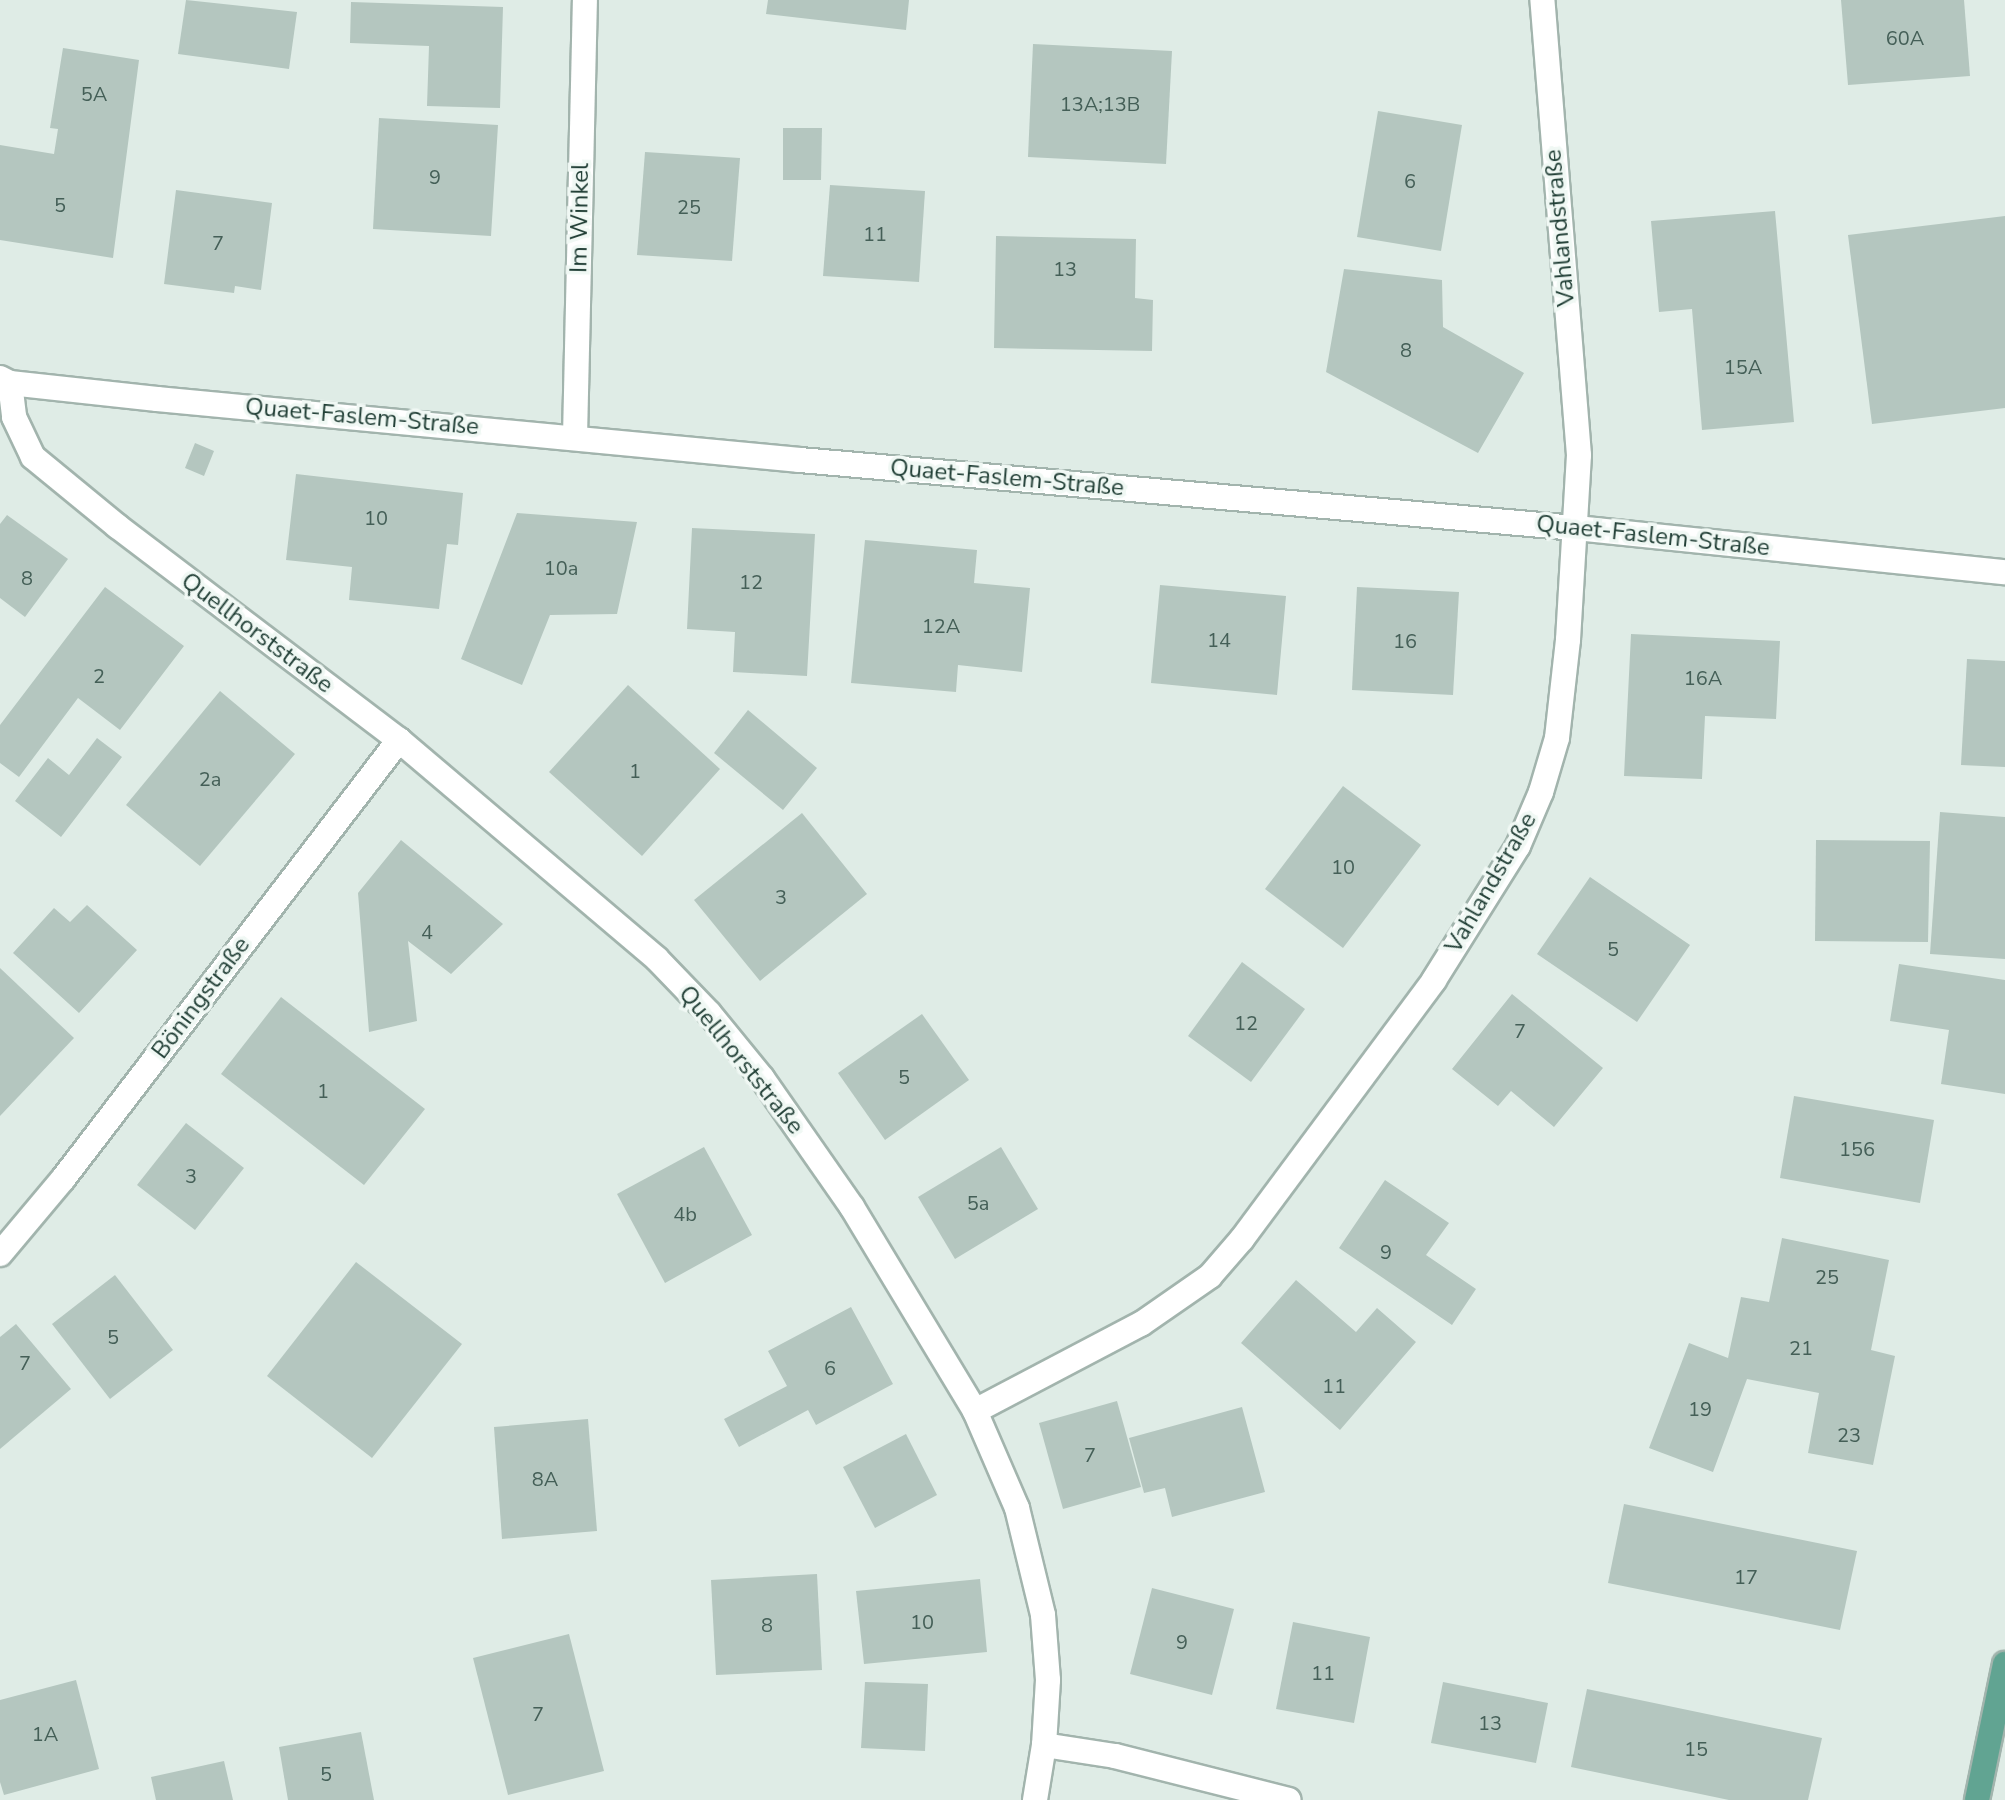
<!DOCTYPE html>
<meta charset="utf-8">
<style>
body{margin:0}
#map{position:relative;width:2005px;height:1800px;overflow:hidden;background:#dfece6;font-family:"Nunito Sans",sans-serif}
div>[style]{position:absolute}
.building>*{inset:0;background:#b4c6bf}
.roads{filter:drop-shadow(2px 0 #a2b4ad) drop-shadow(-2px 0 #a2b4ad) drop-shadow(0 2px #a2b4ad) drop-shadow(0 -2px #a2b4ad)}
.minor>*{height:24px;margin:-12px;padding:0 12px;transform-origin:12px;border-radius:12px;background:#fff}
.primary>*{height:24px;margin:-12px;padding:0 12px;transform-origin:12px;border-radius:12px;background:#61a492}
span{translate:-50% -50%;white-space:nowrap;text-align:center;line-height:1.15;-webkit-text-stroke:7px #f0f8f4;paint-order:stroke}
.number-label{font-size:20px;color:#445f57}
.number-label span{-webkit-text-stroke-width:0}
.street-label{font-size:24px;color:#1f3d34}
</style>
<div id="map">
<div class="building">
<div style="clip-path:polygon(186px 0,297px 12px,289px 69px,178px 54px)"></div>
<div style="clip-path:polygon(768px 0,909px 0,906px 30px,766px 14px)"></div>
<div style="clip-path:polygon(1841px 0,1964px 0,1970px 76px,1848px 85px)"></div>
<div style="clip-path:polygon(351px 2px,503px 7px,500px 108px,427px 106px,429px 46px,350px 43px)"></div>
<div style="clip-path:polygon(1033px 44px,1172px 51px,1166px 164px,1028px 157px)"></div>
<div style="clip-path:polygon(63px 48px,139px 60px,113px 258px,0 240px,0 145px,54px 154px,58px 129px,50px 128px)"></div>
<div style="clip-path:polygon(1378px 111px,1462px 125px,1441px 251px,1357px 237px)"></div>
<div style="clip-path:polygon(379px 118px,498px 125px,491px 236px,373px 229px)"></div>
<div style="clip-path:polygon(783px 128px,822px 128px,821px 180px,783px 180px)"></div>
<div style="clip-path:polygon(645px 152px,740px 158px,732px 261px,637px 255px)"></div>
<div style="clip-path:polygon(830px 185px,925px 191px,919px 282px,823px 276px)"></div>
<div style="clip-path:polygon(176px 190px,272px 203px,261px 290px,235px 286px,234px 293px,164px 284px)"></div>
<div style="clip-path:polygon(1775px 211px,1794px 422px,1702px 430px,1692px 309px,1659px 312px,1651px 221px)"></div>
<div style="clip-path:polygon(2005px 216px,2005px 408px,1872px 424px,1848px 235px)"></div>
<div style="clip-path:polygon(996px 236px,1136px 239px,1135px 298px,1153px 300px,1152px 351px,994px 348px)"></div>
<div style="clip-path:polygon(1344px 269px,1442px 280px,1443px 327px,1524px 373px,1478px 453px,1326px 372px)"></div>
<div style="clip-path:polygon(195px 443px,214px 451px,204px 476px,185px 468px)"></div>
<div style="clip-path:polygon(296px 474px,463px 493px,458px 545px,447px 544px,439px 609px,349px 600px,352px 567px,286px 560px)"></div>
<div style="clip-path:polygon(517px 513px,637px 522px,617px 614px,550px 615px,522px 685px,461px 659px)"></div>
<div style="clip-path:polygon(7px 515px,68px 559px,25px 617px,0 598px,0 524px)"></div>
<div style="clip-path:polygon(692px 528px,815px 534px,807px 676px,733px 672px,735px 632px,687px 629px)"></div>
<div style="clip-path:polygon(865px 540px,977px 550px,974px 583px,1030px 588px,1022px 672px,958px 665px,956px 692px,851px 683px)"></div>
<div style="clip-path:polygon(1160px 585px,1286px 596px,1277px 695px,1151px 683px)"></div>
<div style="clip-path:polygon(105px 587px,184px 646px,120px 730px,78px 698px,19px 777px,0 763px,0 725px)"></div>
<div style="clip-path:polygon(1357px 587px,1459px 592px,1453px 695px,1352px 690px)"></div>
<div style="clip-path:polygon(1631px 634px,1780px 641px,1776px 719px,1705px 716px,1702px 779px,1624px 776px)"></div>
<div style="clip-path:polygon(1967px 659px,2005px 661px,2005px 767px,1961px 765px)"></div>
<div style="clip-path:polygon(628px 685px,720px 769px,642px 856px,549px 772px)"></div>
<div style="clip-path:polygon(220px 691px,295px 754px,200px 866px,126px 805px)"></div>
<div style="clip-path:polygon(748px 710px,817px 768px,783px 810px,714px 753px)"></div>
<div style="clip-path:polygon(97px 738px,122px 757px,61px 837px,15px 801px,48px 758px,69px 775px)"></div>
<div style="clip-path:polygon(1343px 786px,1421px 845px,1343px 948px,1265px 889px)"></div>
<div style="clip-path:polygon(1940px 812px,2005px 817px,2005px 959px,1930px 954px)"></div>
<div style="clip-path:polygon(802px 813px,867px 894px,760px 981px,694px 900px)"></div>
<div style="clip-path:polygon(401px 840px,503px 924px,451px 974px,408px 941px,417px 1021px,369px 1032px,358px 893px)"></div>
<div style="clip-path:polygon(1816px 840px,1930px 841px,1928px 942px,1815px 941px)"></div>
<div style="clip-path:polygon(1590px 877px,1690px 945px,1637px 1022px,1537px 954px)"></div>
<div style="clip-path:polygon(87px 905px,137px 950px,79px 1013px,13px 953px,54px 908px,70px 922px)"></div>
<div style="clip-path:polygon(1242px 962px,1305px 1009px,1251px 1082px,1188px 1036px)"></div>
<div style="clip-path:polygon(1899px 964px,2005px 980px,2005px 1094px,1941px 1084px,1949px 1030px,1890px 1021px)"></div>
<div style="clip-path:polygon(0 968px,74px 1038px,0 1116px)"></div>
<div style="clip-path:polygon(1512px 994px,1603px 1068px,1554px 1127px,1511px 1091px,1498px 1106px,1452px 1069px)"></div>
<div style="clip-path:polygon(281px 997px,425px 1109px,364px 1185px,221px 1074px)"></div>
<div style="clip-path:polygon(922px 1014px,969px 1080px,885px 1140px,838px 1073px)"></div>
<div style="clip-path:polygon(1794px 1096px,1934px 1120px,1920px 1203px,1780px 1178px)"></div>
<div style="clip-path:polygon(186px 1123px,244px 1168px,195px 1230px,137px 1185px)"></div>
<div style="clip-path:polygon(704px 1147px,752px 1235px,665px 1283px,617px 1194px)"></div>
<div style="clip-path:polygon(1001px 1147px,1038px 1209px,955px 1259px,918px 1197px)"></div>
<div style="clip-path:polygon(1385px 1180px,1449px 1223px,1426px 1255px,1476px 1289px,1452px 1325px,1339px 1248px)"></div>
<div style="clip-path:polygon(1782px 1238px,1889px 1260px,1871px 1350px,1895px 1356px,1873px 1465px,1808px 1453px,1819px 1393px,1747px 1379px,1713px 1472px,1649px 1448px,1689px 1343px,1728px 1358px,1741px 1297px,1769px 1302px)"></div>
<div style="clip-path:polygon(356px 1262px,462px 1344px,372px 1458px,267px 1376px)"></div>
<div style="clip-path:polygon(115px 1275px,173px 1350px,110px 1399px,52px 1324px)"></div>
<div style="clip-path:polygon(1296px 1280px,1356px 1332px,1377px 1308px,1416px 1342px,1340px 1430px,1241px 1343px)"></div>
<div style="clip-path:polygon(851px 1307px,893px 1384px,816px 1425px,808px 1410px,739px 1447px,724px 1419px,787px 1386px,768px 1351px)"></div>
<div style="clip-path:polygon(16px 1324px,71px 1389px,0 1449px,0 1337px)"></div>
<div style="clip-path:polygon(1117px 1401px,1141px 1487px,1063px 1509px,1039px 1423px)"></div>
<div style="clip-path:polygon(1242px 1407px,1265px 1492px,1172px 1517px,1165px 1488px,1144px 1493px,1129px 1438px)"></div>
<div style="clip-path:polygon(588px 1419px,597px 1531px,502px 1539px,494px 1427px)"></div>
<div style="clip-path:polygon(906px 1434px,937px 1495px,875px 1528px,843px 1467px)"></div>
<div style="clip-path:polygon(1624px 1504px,1857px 1551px,1840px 1630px,1608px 1583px)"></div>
<div style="clip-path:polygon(817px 1574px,822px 1670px,716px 1675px,711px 1580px)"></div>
<div style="clip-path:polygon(980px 1579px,987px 1652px,864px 1664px,856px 1591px)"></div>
<div style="clip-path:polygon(1152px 1588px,1234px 1609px,1212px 1695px,1130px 1674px)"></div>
<div style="clip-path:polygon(1293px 1622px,1370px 1637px,1354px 1723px,1276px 1709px)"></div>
<div style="clip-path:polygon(569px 1634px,604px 1771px,508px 1795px,473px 1658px)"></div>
<div style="clip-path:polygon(76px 1680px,99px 1769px,4px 1795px,0 1782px,0 1700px)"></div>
<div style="clip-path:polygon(865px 1682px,928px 1684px,925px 1751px,861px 1748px)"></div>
<div style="clip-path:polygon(1443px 1682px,1548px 1703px,1536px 1763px,1431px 1743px)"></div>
<div style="clip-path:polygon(1587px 1689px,1822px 1738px,1808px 1800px,1729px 1800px,1571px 1767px)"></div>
<div style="clip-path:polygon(361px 1732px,374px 1800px,288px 1800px,279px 1747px)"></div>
<div style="clip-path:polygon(224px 1761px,233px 1800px,156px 1800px,151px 1777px)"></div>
</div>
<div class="roads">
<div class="minor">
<div style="left:0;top:378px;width:11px;rotate:27deg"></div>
<div style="left:10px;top:383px;width:148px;rotate:6.2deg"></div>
<div style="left:157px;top:399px;width:646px;rotate:5.42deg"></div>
<div style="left:800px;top:460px;width:779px;rotate:5.01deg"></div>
<div style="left:1576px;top:528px;width:431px;rotate:5.9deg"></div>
<div style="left:10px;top:383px;width:34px;rotate:83deg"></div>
<div style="left:14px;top:417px;width:44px;rotate:64.6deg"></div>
<div style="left:33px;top:457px;width:109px;rotate:39.4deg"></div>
<div style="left:117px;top:526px;width:354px;rotate:37.2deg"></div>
<div style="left:399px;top:740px;width:338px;rotate:40.3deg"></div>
<div style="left:657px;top:959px;width:75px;rotate:46.1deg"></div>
<div style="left:709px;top:1013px;width:84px;rotate:50.8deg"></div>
<div style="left:762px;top:1078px;width:157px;rotate:55.1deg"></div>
<div style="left:852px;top:1207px;width:238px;rotate:58.9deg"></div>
<div style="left:975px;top:1411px;width:106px;rotate:66.6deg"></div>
<div style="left:1017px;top:1508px;width:110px;rotate:76.3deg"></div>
<div style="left:1043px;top:1615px;width:65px;rotate:85.6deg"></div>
<div style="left:1048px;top:1680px;width:65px;rotate:93.5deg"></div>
<div style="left:1044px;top:1745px;width:56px;rotate:99.3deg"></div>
<div style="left:575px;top:437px;width:437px;rotate:-88.7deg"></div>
<div style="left:0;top:1254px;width:98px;rotate:-50deg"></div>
<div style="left:63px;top:1179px;width:553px;rotate:-52.57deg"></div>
<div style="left:975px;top:1411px;width:187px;rotate:-27.7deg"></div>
<div style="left:1141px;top:1324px;width:84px;rotate:-34.8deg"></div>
<div style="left:1210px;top:1276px;width:49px;rotate:-49.1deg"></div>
<div style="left:1242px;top:1239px;width:322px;rotate:-53.4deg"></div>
<div style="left:1434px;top:980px;width:158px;rotate:-57.9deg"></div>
<div style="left:1518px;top:846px;width:59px;rotate:-66.9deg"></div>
<div style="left:1541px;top:792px;width:56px;rotate:-73.5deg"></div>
<div style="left:1557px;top:738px;width:99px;rotate:-83.6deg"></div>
<div style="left:1568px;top:640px;width:185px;rotate:-86.6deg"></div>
<div style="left:1579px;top:455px;width:457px;rotate:-94.6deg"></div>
<div style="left:1044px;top:1745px;width:72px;rotate:8.8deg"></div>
<div style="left:1115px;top:1756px;width:179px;rotate:14.2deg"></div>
</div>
<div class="primary">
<div style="left:1977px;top:1800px;width:139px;rotate:-78.4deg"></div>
</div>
</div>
<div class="number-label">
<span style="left:1905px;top:38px">60A</span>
<span style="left:94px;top:94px">5A</span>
<span style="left:1100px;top:104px">13A;13B</span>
<span style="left:435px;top:177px">9</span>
<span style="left:1410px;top:181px">6</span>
<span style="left:60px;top:205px">5</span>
<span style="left:689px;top:207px">25</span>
<span style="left:875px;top:234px">11</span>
<span style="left:218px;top:243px">7</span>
<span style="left:1065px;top:269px">13</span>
<span style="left:1406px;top:350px">8</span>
<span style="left:1743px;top:367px">15A</span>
<span style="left:376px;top:518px">10</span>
<span style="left:561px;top:568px">10a</span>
<span style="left:27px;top:578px">8</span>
<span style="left:751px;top:582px">12</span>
<span style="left:941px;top:626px">12A</span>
<span style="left:1219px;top:640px">14</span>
<span style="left:1405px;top:641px">16</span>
<span style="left:99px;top:676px">2</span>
<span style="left:1703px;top:678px">16A</span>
<span style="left:635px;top:771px">1</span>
<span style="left:210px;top:779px">2a</span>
<span style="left:1343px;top:867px">10</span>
<span style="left:781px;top:897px">3</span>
<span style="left:427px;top:932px">4</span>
<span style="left:1613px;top:949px">5</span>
<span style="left:1246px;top:1023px">12</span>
<span style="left:1520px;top:1031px">7</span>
<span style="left:904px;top:1077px">5</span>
<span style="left:323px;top:1091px">1</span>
<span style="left:1857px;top:1149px">156</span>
<span style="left:191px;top:1176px">3</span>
<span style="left:978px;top:1203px">5a</span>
<span style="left:685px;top:1214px">4b</span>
<span style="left:1386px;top:1252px">9</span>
<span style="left:1827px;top:1277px">25</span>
<span style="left:113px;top:1337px">5</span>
<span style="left:1801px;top:1348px">21</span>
<span style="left:25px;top:1363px">7</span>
<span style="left:830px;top:1368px">6</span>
<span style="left:1334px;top:1386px">11</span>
<span style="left:1700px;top:1409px">19</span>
<span style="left:1849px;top:1435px">23</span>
<span style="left:1090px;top:1455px">7</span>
<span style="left:545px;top:1479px">8A</span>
<span style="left:1746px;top:1577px">17</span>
<span style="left:922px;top:1622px">10</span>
<span style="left:767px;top:1625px">8</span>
<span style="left:1182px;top:1642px">9</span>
<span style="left:1323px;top:1673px">11</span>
<span style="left:538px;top:1714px">7</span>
<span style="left:1490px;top:1723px">13</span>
<span style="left:45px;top:1734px">1A</span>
<span style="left:1696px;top:1749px">15</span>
<span style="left:326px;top:1774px">5</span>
</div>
<div class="street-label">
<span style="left:580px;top:218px;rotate:-89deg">Im Winkel</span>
<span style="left:1560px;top:228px;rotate:-95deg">Vahlandstraße</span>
<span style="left:362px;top:417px;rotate:5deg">Quaet-Faslem-Straße</span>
<span style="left:1007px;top:478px;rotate:5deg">Quaet-Faslem-Straße</span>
<span style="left:1653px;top:536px;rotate:6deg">Quaet-Faslem-Straße</span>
<span style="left:257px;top:633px;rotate:37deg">Quellhorststraße</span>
<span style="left:1491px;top:883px;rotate:-60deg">Vahlandstraße</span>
<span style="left:201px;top:998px;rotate:-53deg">Böningstraße</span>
<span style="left:741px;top:1060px;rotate:51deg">Quellhorststraße</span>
</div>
</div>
